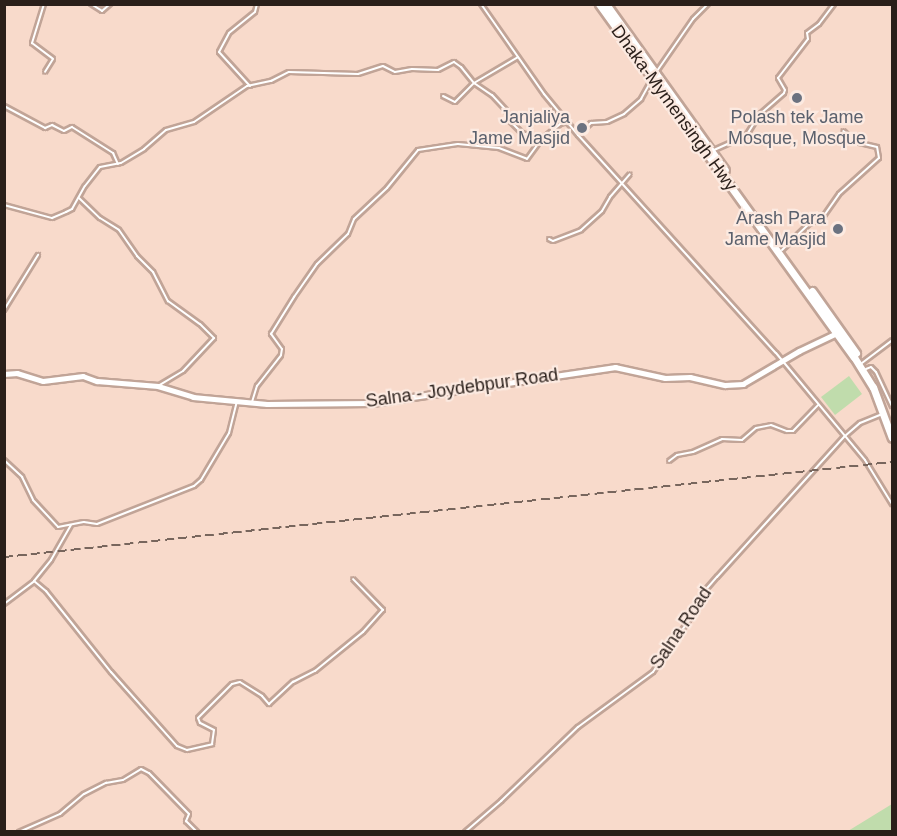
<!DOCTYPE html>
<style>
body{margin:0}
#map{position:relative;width:897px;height:836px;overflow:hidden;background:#f8dacb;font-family:Helvetica,sans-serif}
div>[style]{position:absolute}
.green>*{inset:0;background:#c0dcac}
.roads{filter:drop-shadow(2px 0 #c1a497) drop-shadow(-2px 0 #c1a497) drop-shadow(0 2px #c1a497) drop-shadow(0 -2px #c1a497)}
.street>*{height:2px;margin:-1px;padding:0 1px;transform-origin:1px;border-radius:1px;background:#fff}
.secondary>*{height:4.5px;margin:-2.25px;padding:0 2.25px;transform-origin:2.25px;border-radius:2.25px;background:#fff}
.highway>*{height:7px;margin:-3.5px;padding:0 3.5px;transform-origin:3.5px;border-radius:3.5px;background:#fff}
.rail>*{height:1.5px;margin-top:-0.75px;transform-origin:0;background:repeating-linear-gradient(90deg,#78665d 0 9px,transparent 0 13.5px)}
.dots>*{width:16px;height:16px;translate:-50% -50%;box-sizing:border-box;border:3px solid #fceae1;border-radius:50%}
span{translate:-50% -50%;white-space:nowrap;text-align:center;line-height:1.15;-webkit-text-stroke:4.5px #fceae1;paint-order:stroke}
.street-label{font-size:18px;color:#2a1f1a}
.worship-label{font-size:18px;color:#5b616d}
.right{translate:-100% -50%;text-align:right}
.frame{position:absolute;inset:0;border:6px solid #2a1f1a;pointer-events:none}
</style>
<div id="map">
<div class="green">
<div style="clip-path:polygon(849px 376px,862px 394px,835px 415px,821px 397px)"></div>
<div style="clip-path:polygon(892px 804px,892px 831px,848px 831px)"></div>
</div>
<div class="roads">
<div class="street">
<div style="left:44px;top:4px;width:41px;rotate:107.1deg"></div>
<div style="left:32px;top:43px;width:26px;rotate:37deg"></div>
<div style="left:53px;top:59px;width:15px;rotate:122deg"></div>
<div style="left:91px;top:4px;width:13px;rotate:32deg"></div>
<div style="left:102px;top:11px;width:11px;rotate:-41deg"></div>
<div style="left:481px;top:4px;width:110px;rotate:55deg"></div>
<div style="left:544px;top:94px;width:53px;rotate:50.3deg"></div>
<div style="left:578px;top:135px;width:294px;rotate:47.8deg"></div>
<div style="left:776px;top:353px;width:139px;rotate:50.2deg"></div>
<div style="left:865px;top:460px;width:52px;rotate:58.5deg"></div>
<div style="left:657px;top:71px;width:63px;rotate:-55.3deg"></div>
<div style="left:693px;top:19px;width:21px;rotate:-45deg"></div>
<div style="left:250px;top:86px;width:46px;rotate:-132.4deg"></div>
<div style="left:219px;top:52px;width:21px;rotate:-62deg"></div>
<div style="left:229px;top:33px;width:33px;rotate:-39deg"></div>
<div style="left:255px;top:12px;width:8px;rotate:-76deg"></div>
<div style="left:443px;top:96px;width:13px;rotate:27deg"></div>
<div style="left:455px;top:102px;width:27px;rotate:-45deg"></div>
<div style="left:474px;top:83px;width:51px;rotate:-30.6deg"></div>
<div style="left:4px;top:106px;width:47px;rotate:28.2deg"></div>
<div style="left:45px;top:128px;width:8px;rotate:-23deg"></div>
<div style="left:52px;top:125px;width:13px;rotate:27deg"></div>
<div style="left:64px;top:131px;width:9px;rotate:-27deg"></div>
<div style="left:72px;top:127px;width:49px;rotate:32.4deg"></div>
<div style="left:113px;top:153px;width:12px;rotate:66deg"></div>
<div style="left:578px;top:135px;width:18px;rotate:-43deg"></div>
<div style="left:591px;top:123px;width:16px;rotate:-4deg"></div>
<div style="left:607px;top:122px;width:19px;rotate:-25deg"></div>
<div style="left:624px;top:114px;width:23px;rotate:-41deg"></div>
<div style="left:641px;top:99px;width:21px;rotate:-61deg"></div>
<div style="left:714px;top:150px;width:35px;rotate:-24deg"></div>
<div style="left:746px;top:136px;width:25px;rotate:-58deg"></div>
<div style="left:759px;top:115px;width:33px;rotate:-41deg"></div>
<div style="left:784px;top:93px;width:3px;rotate:-72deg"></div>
<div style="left:785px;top:90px;width:14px;rotate:-120deg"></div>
<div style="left:778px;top:78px;width:49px;rotate:-52.4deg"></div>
<div style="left:808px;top:39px;width:6px;rotate:-99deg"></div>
<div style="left:807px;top:33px;width:15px;rotate:-37deg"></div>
<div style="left:819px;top:24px;width:25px;rotate:-53deg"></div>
<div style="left:79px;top:198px;width:29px;rotate:44deg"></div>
<div style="left:100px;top:218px;width:22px;rotate:32deg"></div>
<div style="left:119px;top:230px;width:32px;rotate:55deg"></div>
<div style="left:137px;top:256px;width:23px;rotate:45deg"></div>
<div style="left:153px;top:272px;width:33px;rotate:63deg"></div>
<div style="left:168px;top:301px;width:39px;rotate:36deg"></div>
<div style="left:200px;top:324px;width:20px;rotate:45deg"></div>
<div style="left:214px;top:338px;width:45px;rotate:133.2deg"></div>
<div style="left:183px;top:371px;width:27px;rotate:149deg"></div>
<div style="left:4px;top:205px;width:50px;rotate:15.2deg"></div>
<div style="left:52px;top:218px;width:15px;rotate:-23deg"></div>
<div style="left:66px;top:212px;width:7px;rotate:-27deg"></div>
<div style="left:72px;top:209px;width:26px;rotate:-61deg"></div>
<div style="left:85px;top:186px;width:24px;rotate:-52deg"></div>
<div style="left:100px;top:167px;width:21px;rotate:-11deg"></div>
<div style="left:121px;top:163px;width:27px;rotate:-31deg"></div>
<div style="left:144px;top:149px;width:29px;rotate:-41deg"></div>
<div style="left:166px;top:130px;width:29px;rotate:-16deg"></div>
<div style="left:194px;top:122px;width:64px;rotate:-34.2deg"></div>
<div style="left:247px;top:86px;width:25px;rotate:-12deg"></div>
<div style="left:271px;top:81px;width:20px;rotate:-27deg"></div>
<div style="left:289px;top:72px;width:69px;rotate:1.7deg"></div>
<div style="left:358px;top:74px;width:26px;rotate:-18deg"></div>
<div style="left:383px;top:66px;width:13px;rotate:27deg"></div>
<div style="left:395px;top:72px;width:17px;rotate:-10deg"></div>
<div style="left:412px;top:69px;width:26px;rotate:2deg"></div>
<div style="left:438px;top:70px;width:18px;rotate:-27deg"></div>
<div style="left:454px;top:62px;width:9px;rotate:36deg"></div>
<div style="left:461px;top:67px;width:21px;rotate:51deg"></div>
<div style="left:474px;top:83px;width:22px;rotate:34deg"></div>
<div style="left:492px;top:95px;width:21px;rotate:47deg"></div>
<div style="left:506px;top:110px;width:10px;rotate:73deg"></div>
<div style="left:509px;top:120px;width:18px;rotate:45deg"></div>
<div style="left:522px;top:133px;width:20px;rotate:20deg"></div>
<div style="left:541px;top:140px;width:25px;rotate:-40deg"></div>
<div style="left:560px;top:124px;width:8px;rotate:-14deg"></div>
<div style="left:549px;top:239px;width:4px;rotate:27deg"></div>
<div style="left:553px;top:241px;width:30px;rotate:-21deg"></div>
<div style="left:581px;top:230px;width:28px;rotate:-42deg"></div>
<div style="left:602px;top:211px;width:16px;rotate:-60deg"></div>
<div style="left:610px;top:197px;width:30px;rotate:-49deg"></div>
<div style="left:782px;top:250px;width:37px;rotate:-44deg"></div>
<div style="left:809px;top:224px;width:16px;rotate:-27deg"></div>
<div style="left:823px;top:217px;width:28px;rotate:-55deg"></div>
<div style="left:839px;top:194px;width:54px;rotate:-42deg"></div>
<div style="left:879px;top:158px;width:11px;rotate:-100deg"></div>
<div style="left:877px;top:147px;width:23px;rotate:-167deg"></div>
<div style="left:855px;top:142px;width:16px;rotate:-137deg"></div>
<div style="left:4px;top:310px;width:65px;rotate:-58.3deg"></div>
<div style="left:862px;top:363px;width:38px;rotate:-37deg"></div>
<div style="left:866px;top:369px;width:5px;rotate:-22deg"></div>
<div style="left:871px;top:367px;width:7px;rotate:45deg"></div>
<div style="left:876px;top:372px;width:38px;rotate:65deg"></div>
<div style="left:252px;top:402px;width:17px;rotate:-73deg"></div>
<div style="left:257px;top:386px;width:39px;rotate:-52deg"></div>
<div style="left:281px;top:355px;width:6px;rotate:-81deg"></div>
<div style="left:282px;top:349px;width:19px;rotate:-126deg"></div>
<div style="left:271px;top:334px;width:44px;rotate:-58.1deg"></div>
<div style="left:294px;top:297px;width:40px;rotate:-55.1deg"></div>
<div style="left:317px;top:264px;width:43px;rotate:-44.1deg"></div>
<div style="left:348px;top:234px;width:16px;rotate:-68deg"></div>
<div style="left:354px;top:219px;width:45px;rotate:-43.2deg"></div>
<div style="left:387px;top:188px;width:49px;rotate:-50.8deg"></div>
<div style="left:418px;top:150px;width:40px;rotate:-8.5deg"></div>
<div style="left:458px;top:144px;width:41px;rotate:5.6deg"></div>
<div style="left:499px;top:148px;width:30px;rotate:21deg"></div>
<div style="left:527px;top:159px;width:24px;rotate:-54deg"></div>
<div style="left:4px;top:460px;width:25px;rotate:43deg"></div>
<div style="left:22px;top:477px;width:25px;rotate:64deg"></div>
<div style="left:33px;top:500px;width:37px;rotate:47deg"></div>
<div style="left:58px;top:527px;width:26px;rotate:-11deg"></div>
<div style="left:84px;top:522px;width:13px;rotate:9deg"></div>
<div style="left:97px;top:524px;width:104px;rotate:-21.4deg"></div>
<div style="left:194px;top:486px;width:9px;rotate:-41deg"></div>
<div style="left:201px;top:480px;width:55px;rotate:-59.2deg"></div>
<div style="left:229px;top:433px;width:33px;rotate:-76deg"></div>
<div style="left:669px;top:461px;width:10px;rotate:-37deg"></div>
<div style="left:677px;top:455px;width:16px;rotate:-11deg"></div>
<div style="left:693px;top:452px;width:32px;rotate:-24deg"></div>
<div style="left:722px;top:439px;width:20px;rotate:3deg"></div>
<div style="left:742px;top:440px;width:18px;rotate:-41deg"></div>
<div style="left:756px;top:428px;width:15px;rotate:-11deg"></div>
<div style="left:771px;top:425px;width:17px;rotate:21deg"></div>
<div style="left:787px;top:431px;width:6px"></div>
<div style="left:793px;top:431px;width:36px;rotate:-46deg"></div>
<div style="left:34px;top:581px;width:16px;rotate:40deg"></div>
<div style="left:46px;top:591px;width:104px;rotate:51.3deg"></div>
<div style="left:111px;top:672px;width:99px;rotate:48.3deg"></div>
<div style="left:177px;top:746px;width:11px;rotate:22deg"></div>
<div style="left:187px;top:750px;width:26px;rotate:-13deg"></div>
<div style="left:212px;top:744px;width:14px;rotate:-82deg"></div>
<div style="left:214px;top:730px;width:16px;rotate:-153deg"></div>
<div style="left:200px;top:723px;width:5px;rotate:-112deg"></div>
<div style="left:198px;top:718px;width:48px;rotate:-45deg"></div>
<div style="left:232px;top:684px;width:8px;rotate:-14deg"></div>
<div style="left:240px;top:682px;width:26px;rotate:32deg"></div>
<div style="left:262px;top:696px;width:11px;rotate:49deg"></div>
<div style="left:269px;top:704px;width:33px;rotate:-43deg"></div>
<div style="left:293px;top:682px;width:25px;rotate:-27deg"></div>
<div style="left:315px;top:671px;width:62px;rotate:-39.1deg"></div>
<div style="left:363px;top:632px;width:30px;rotate:-48deg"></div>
<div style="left:383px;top:610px;width:43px;rotate:-134.1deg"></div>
<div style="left:4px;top:604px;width:38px;rotate:-37deg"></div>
<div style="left:34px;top:581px;width:27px;rotate:-51deg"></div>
<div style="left:51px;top:560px;width:40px;rotate:-60.3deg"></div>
<div style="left:19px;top:832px;width:45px;rotate:-23.7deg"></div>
<div style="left:60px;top:814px;width:31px;rotate:-40deg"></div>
<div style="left:84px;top:794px;width:25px;rotate:-27deg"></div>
<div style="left:106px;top:783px;width:17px;rotate:-10deg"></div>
<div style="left:123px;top:780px;width:21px;rotate:-31deg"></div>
<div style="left:141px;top:769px;width:9px;rotate:27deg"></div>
<div style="left:149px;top:773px;width:57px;rotate:45.7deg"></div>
<div style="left:189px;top:814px;width:8px;rotate:113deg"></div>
<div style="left:186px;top:821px;width:16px;rotate:45deg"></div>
<div style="left:465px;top:832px;width:48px;rotate:-40.7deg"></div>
<div style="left:501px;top:801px;width:107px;rotate:-43.9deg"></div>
<div style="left:578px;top:727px;width:93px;rotate:-36.3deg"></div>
<div style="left:653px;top:672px;width:63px;rotate:-55.3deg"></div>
<div style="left:689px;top:620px;width:29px;rotate:-63deg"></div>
<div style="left:702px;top:594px;width:23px;rotate:-49deg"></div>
<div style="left:717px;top:577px;width:190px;rotate:-47.8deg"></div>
<div style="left:845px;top:436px;width:20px;rotate:-41deg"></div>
<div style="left:860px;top:423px;width:24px;rotate:-22deg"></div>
</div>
<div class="secondary">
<div style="left:4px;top:374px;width:13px;rotate:-4deg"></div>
<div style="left:17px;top:373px;width:27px;rotate:17deg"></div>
<div style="left:43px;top:381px;width:40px;rotate:-7.1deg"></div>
<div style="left:83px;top:376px;width:15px;rotate:20deg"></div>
<div style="left:97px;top:381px;width:61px;rotate:4.7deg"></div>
<div style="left:158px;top:386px;width:37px;rotate:17deg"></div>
<div style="left:193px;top:397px;width:74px;rotate:5.4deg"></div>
<div style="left:267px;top:404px;width:105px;rotate:-0.5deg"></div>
<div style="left:372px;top:403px;width:246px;rotate:-8.4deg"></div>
<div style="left:615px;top:367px;width:51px;rotate:12.4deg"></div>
<div style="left:665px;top:378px;width:25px;rotate:-2deg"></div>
<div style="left:690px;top:377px;width:36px;rotate:13deg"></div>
<div style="left:725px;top:385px;width:18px;rotate:-3deg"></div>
<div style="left:743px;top:384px;width:65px;rotate:-30.5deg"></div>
<div style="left:799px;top:351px;width:42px;rotate:-25.3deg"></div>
</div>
<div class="highway">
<div style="left:599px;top:4px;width:435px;rotate:54.2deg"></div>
<div style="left:854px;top:357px;width:36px;rotate:58deg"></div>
<div style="left:873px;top:387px;width:54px;rotate:69.6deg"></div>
<div style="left:606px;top:4px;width:204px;rotate:54.4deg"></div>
<div style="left:812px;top:291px;width:76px;rotate:54.6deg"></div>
</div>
</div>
<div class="rail">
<div style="left:4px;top:557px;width:893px;rotate:-6.11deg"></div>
</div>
<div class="dots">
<div style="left:797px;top:98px;background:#6b7280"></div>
<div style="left:582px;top:128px;background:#6b7280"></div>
<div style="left:838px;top:229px;background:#6b7280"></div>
</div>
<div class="street-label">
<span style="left:674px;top:108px;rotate:54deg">Dhaka-Mymensingh Hwy</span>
<span style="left:462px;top:388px;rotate:-8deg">Salna - Joydebpur Road</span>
<span style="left:681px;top:628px;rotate:-56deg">Salna Road</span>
</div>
<div class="worship-label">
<span class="right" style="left:570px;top:128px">Janjaliya<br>Jame Masjid</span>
<span style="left:797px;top:128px">Polash tek Jame<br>Mosque, Mosque</span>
<span class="right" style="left:826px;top:229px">Arash Para<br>Jame Masjid</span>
</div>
<div class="frame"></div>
</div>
